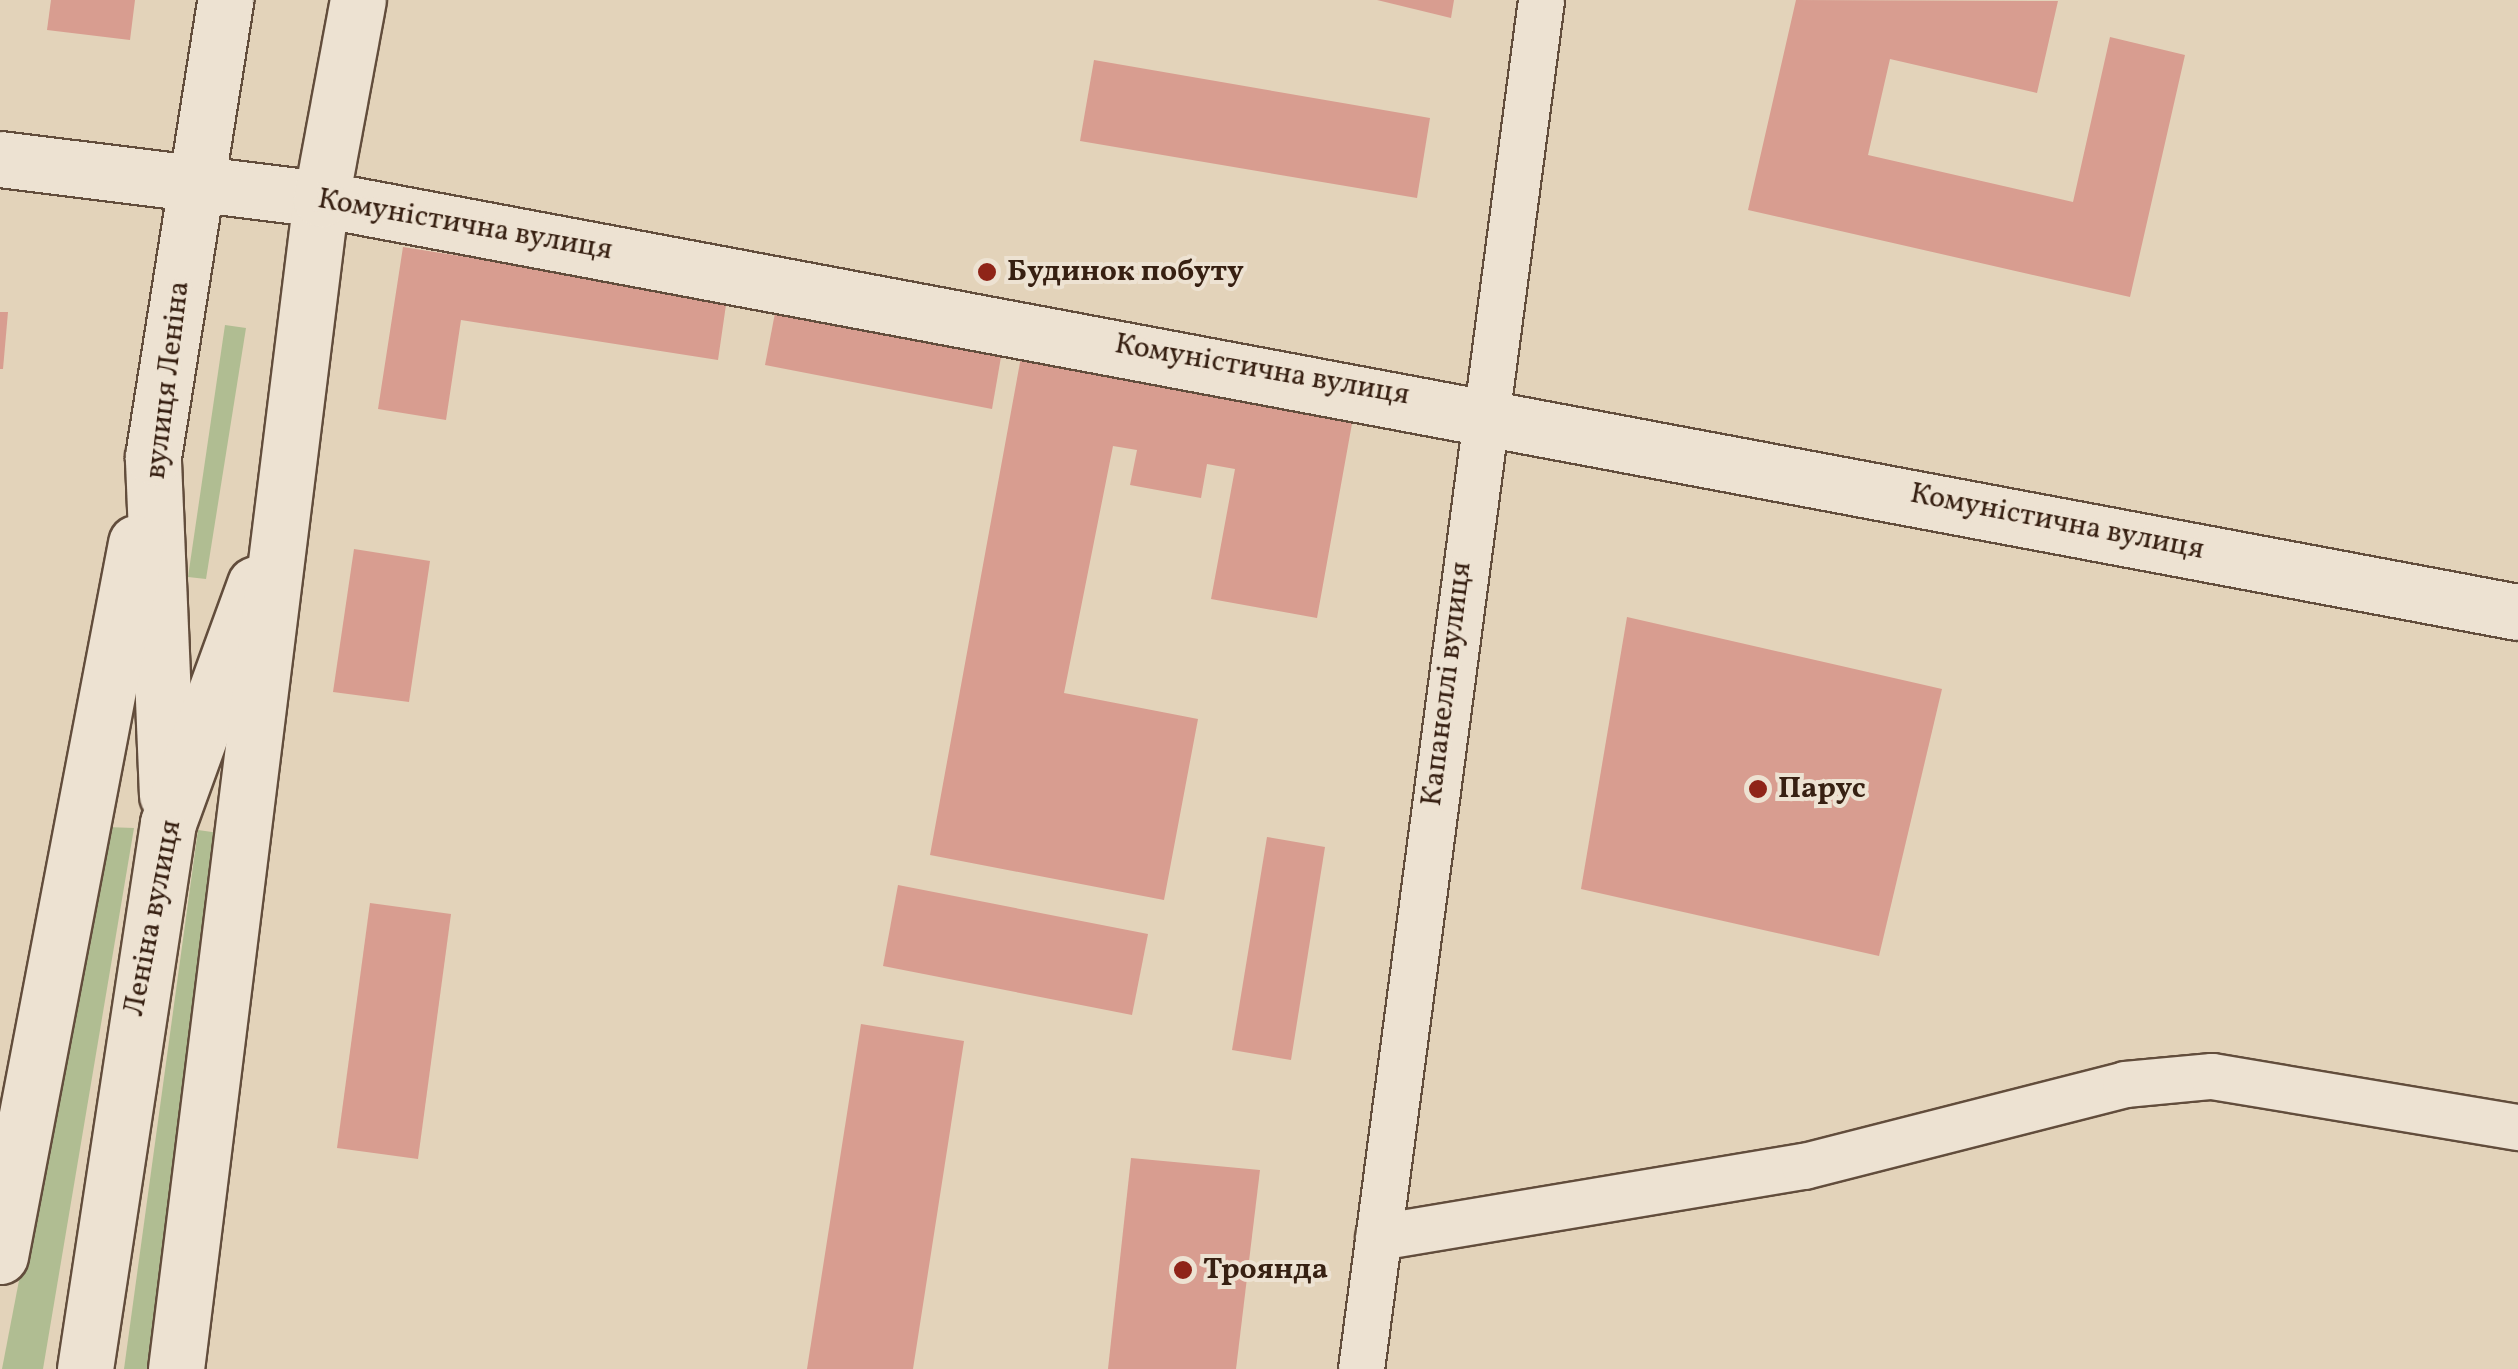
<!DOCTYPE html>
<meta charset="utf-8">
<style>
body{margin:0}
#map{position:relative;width:2518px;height:1369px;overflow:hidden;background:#e3d3ba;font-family:Vollkorn,serif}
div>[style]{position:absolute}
.green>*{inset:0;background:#b0bd92}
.building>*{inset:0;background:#d89d90}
.roads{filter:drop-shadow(2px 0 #624d3c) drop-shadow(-2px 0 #624d3c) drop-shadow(0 2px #624d3c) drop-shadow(0 -2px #624d3c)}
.street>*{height:45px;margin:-22.5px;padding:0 22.5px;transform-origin:22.5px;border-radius:22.5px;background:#ede2d2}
.secondary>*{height:55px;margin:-27.5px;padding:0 27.5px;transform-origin:27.5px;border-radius:27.5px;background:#ede2d2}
.dots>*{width:28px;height:28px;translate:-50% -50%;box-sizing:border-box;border:5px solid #ede2d2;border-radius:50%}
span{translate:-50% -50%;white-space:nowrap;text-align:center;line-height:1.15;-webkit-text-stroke:8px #ede2d2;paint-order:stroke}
.street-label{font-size:30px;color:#372012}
.poi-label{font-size:30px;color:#372012;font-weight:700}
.left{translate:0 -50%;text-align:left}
</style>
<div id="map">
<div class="green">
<div style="clip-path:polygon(225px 325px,246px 328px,206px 579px,188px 577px)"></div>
<div style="clip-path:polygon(106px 827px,134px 828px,43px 1369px,2px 1369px)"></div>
<div style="clip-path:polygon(198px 830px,226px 834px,156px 1369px,124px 1369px)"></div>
</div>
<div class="building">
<div style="clip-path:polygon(51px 0,135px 0,130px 40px,47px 30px)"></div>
<div style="clip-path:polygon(1377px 0,1454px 0,1451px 18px)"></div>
<div style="clip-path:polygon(1796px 0,2058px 1px,2037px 93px,1890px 59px,1868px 155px,2073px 202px,2110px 37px,2185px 55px,2130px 297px,1748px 210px)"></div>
<div style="clip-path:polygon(1094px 60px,1430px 118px,1417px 198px,1080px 141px)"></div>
<div style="clip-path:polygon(403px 247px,727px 298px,718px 360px,461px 320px,446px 420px,378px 409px)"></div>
<div style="clip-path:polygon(0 312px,8px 312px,3px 369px,0 369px)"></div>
<div style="clip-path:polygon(775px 313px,1001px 357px,992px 409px,765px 365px)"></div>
<div style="clip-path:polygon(1021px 357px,1353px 418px,1317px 618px,1211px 599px,1235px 469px,1207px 464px,1201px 498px,1130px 485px,1137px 450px,1113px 446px,1064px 693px,1198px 719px,1164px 900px,930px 855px)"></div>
<div style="clip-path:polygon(354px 549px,430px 561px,409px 702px,333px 692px)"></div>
<div style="clip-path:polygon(1627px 617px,1942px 689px,1879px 956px,1581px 889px)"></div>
<div style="clip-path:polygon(1267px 837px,1325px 847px,1291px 1060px,1232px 1050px)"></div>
<div style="clip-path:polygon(898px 885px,1148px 934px,1132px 1015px,883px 966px)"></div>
<div style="clip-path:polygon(370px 903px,451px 914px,418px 1159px,337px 1148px)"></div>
<div style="clip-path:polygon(861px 1024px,964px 1041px,913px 1369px,807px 1369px)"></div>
<div style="clip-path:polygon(1131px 1158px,1260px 1170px,1236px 1369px,1108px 1369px)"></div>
</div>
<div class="roads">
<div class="street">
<div style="left:1378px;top:1237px;width:432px;rotate:-9.5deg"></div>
<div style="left:1804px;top:1166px;width:331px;rotate:-14.3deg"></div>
<div style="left:2125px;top:1084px;width:87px;rotate:-5.3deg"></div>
<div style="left:2212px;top:1076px;width:310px;rotate:9.5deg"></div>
<div style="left:1361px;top:1369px;width:1381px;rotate:-82.51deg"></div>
</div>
<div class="secondary">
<div style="left:0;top:159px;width:323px;rotate:7.1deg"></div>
<div style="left:321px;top:199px;width:2235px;rotate:10.65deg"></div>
<div style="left:167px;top:795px;width:338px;rotate:-92.4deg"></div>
<div style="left:153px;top:457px;width:463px;rotate:-81deg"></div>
<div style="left:0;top:1256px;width:726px;rotate:-79.2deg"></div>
<div style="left:85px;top:1369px;width:552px;rotate:-81.36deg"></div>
<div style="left:168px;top:823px;width:254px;rotate:-70deg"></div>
<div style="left:176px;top:1369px;width:1179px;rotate:-82.94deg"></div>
<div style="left:321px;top:199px;width:202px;rotate:-79.5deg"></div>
</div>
</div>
<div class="dots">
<div style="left:987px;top:272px;background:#8f2418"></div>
<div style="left:1758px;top:789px;background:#8f2418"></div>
<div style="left:1183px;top:1270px;background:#8f2418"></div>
</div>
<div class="street-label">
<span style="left:465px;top:225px;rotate:10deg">Комуністична вулиця</span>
<span style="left:1262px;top:370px;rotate:10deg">Комуністична вулиця</span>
<span style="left:168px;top:380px;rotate:-83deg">вулиця Леніна</span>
<span style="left:2057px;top:522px;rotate:11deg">Комуністична вулиця</span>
<span style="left:1447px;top:684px;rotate:-83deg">Капанеллі вулиця</span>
<span style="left:153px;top:918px;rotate:-79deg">Леніна вулиця</span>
</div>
<div class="poi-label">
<span class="left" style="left:1007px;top:272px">Будинок побуту</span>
<span class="left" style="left:1778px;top:789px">Парус</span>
<span class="left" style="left:1203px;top:1270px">Троянда</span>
</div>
</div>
